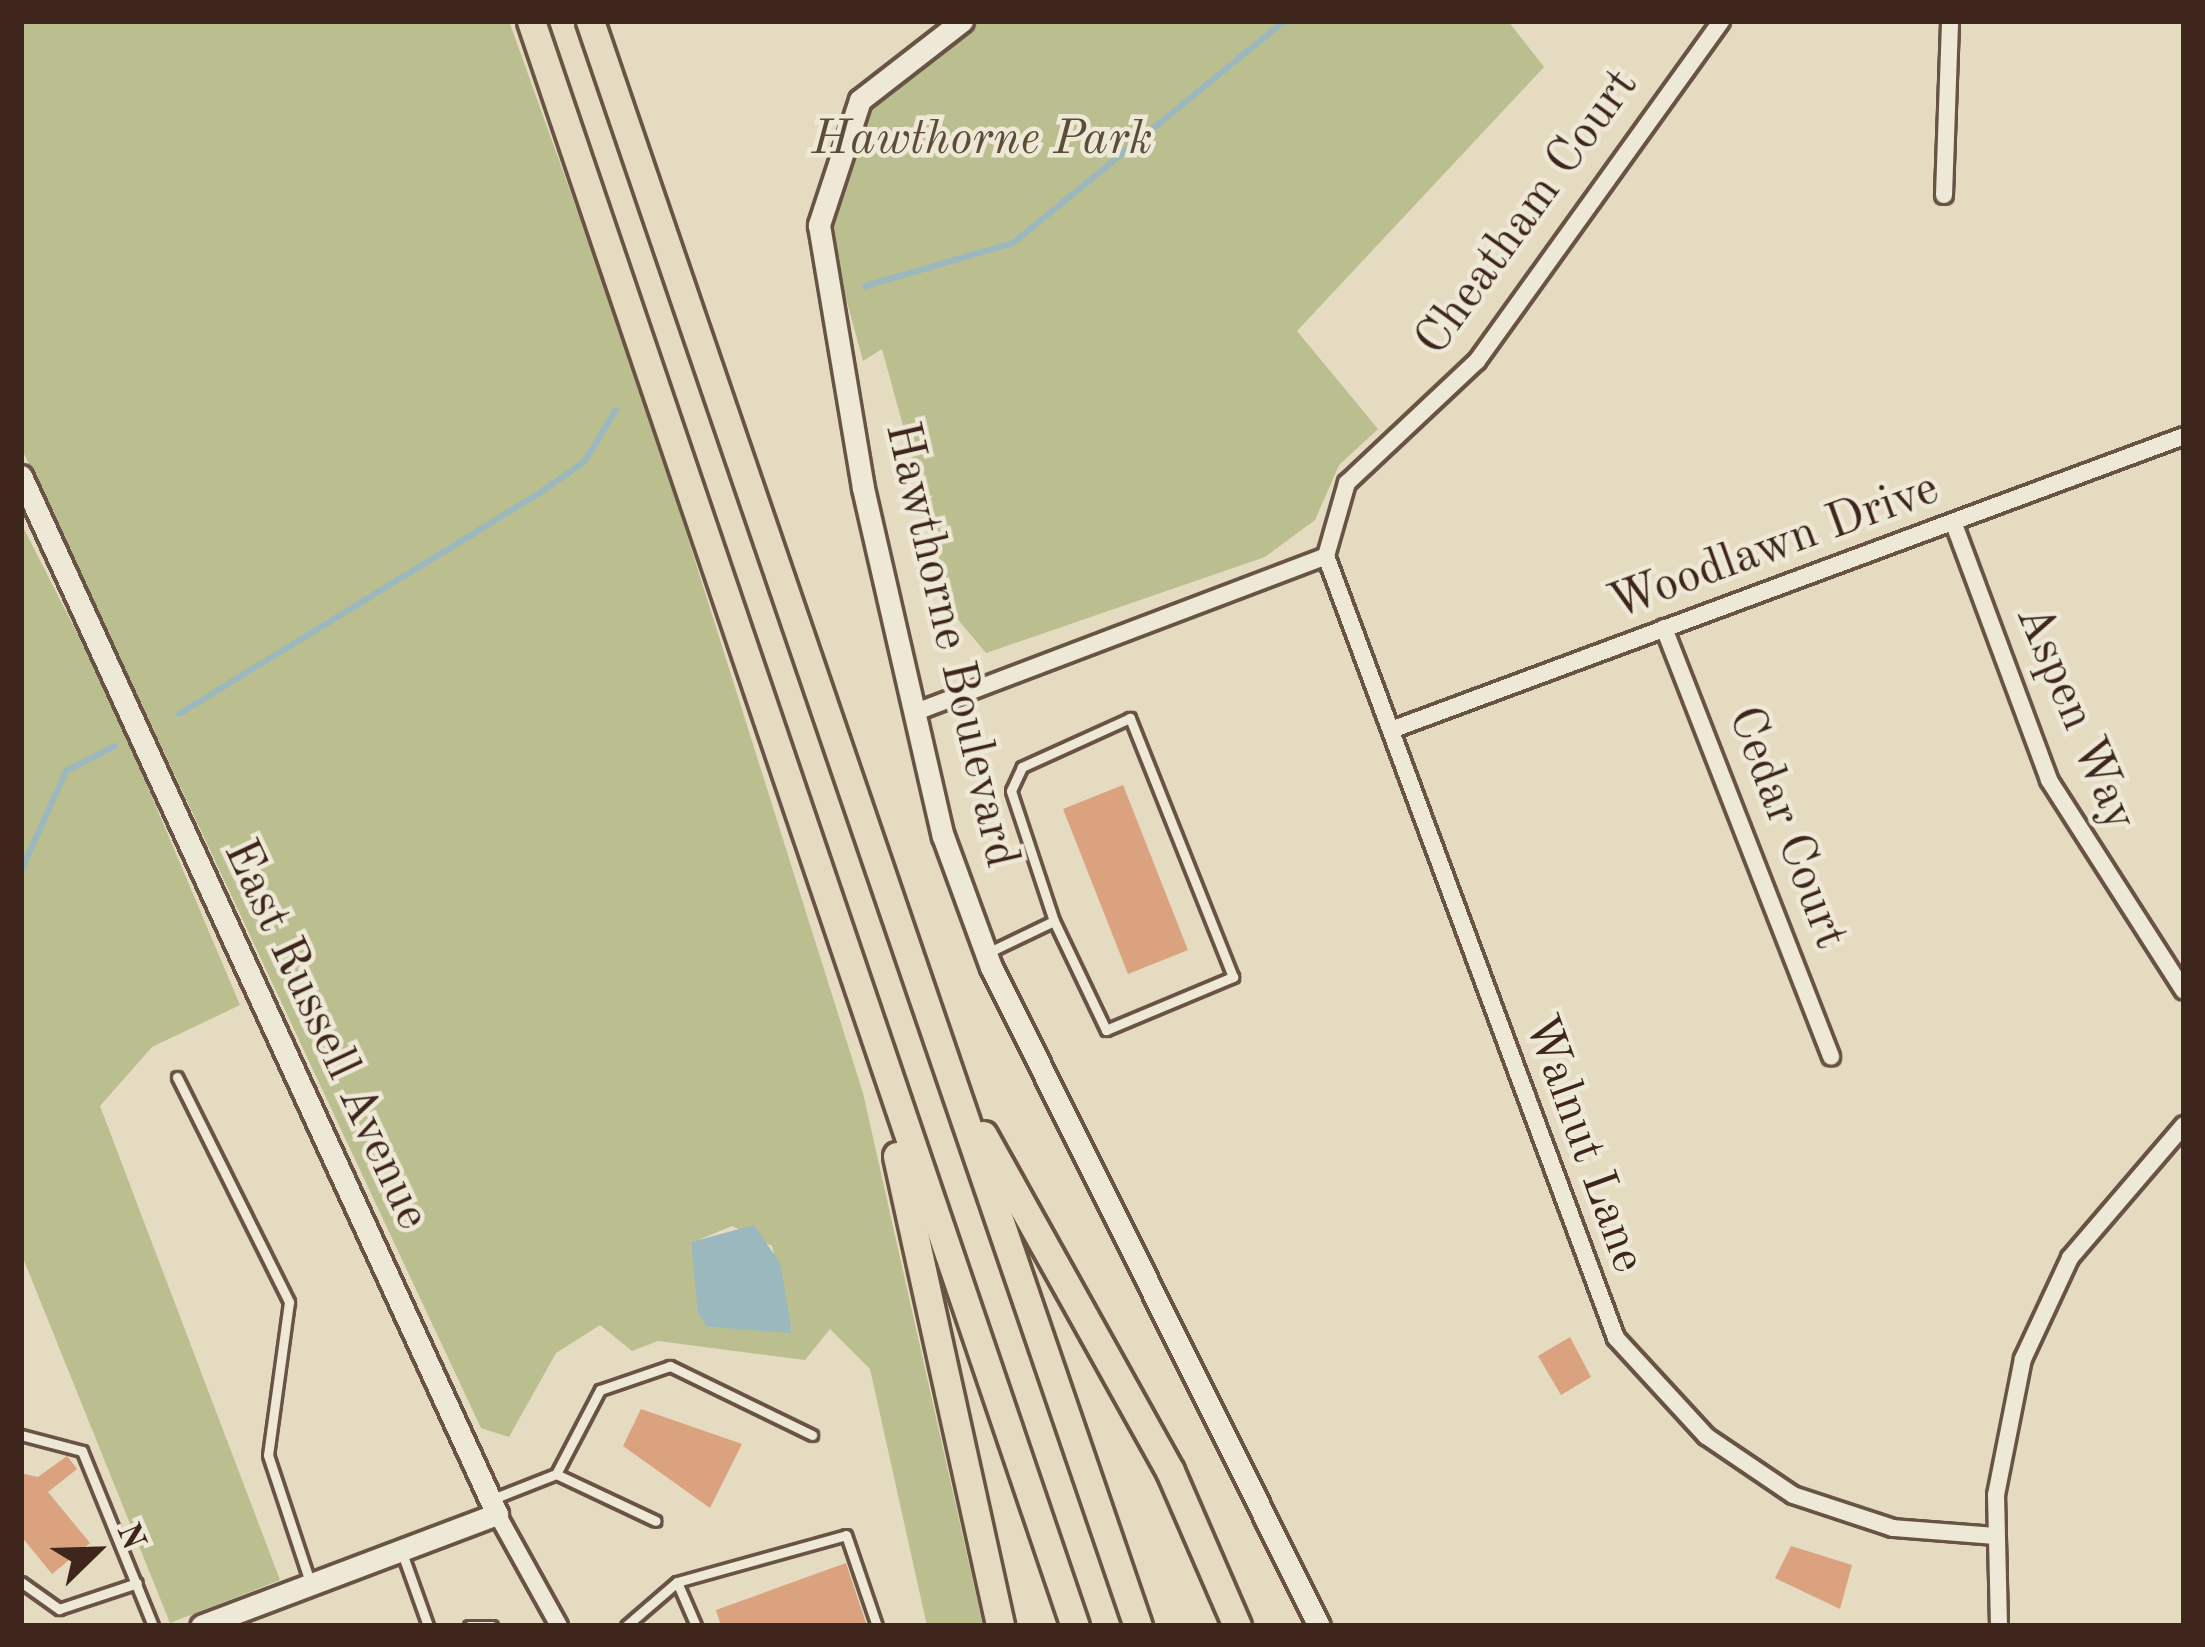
<!DOCTYPE html>
<style>
body{margin:0}
#map{position:relative;width:2205px;height:1647px;overflow:hidden;background:#e5dbc1;font-family:"Old Standard TT",serif}
div>[style]{position:absolute}
.green>*{inset:0;background:#bbbe8e}
.water>*{inset:0;background:#9ab8bd}
.stream>*{height:6px;margin:-3px;padding:0 3px;transform-origin:3px;border-radius:3px;background:#9ab8bd}
.building>*{inset:0;background:#daa27f}
.roads{filter:drop-shadow(3px 0 #685345) drop-shadow(-3px 0 #685345) drop-shadow(0 3px #685345) drop-shadow(0 -3px #685345)}
.service>*{height:9px;margin:-4.5px;padding:0 4.5px;transform-origin:4.5px;border-radius:4.5px;background:#eee8d7}
.minor>*{height:16px;margin:-8px;padding:0 8px;transform-origin:8px;border-radius:8px;background:#eee8d7}
.tertiary>*{height:21px;margin:-10.5px;padding:0 10.5px;transform-origin:10.5px;border-radius:10.5px;background:#eee8d7}
.trunk>*{height:27px;margin:-13.5px;padding:0 13.5px;transform-origin:13.5px;border-radius:13.5px;background:#e5dbc1}
span{translate:-50% -50%;white-space:nowrap;text-align:center;line-height:1.15;-webkit-text-stroke:9px #eee8d7;paint-order:stroke}
.park-label{font-size:48px;color:#5d4c38;font-style:italic}
.street-label{font-size:48px;color:#3e261c}
.frame{position:absolute;inset:0;border:24px solid #3e261c;pointer-events:none}
.north{position:absolute;left:36px;top:1491px;width:120px;height:120px;-webkit-text-stroke:9px #eee8d7;paint-order:stroke;rotate:67deg;font-size:33px;font-weight:700;line-height:48px;text-align:center;color:#3e261c}
.north::after{content:'';display:block;margin:auto;width:42px;height:54px;background:#3e261c;clip-path:polygon(50% 0,100% 100%,50% 72%,0 100%)}
</style>
<div id="map">
<div class="green">
<div style="clip-path:polygon(evenodd,21px 21px,509px 21px,639px 383px,863px 1093px,983px 1626px,927px 1626px,870px 1369px,830px 1329px,805px 1360px,658px 1341px,632px 1351px,600px 1325px,556px 1353px,509px 1437px,481px 1428px,21px 447px,21px 21px,732px 1226px,772px 1246px,792px 1332px,707px 1327px,691px 1243px,732px 1226px)"></div>
<div style="clip-path:polygon(956px 21px,1508px 21px,1544px 67px,1297px 331px,1378px 429px,1339px 465px,1315px 520px,1265px 557px,986px 653px,955px 616px,882px 349px,863px 361px,828px 232px,861px 116px)"></div>
<div style="clip-path:polygon(21px 523px,111px 700px,240px 1005px,152px 1047px,100px 1106px,280px 1580px,170px 1623px,21px 1253px)"></div>
</div>
<div class="water">
<div style="clip-path:polygon(754px 1225px,780px 1263px,792px 1333px,707px 1327px,698px 1313px,691px 1242px)"></div>
</div>
<div class="stream">
<div style="left:865px;top:286px;width:154px;rotate:-16.2deg"></div>
<div style="left:1013px;top:243px;width:350px;rotate:-39.3deg"></div>
<div style="left:179px;top:714px;width:421px;rotate:-31.5deg"></div>
<div style="left:538px;top:494px;width:56px;rotate:-34.8deg"></div>
<div style="left:584px;top:462px;width:61px;rotate:-58.4deg"></div>
<div style="left:21px;top:871px;width:110px;rotate:-65.8deg"></div>
<div style="left:66px;top:771px;width:55px;rotate:-27deg"></div>
</div>
<div class="building">
<div style="clip-path:polygon(1123px 785px,1188px 950px,1128px 974px,1063px 809px)"></div>
<div style="clip-path:polygon(1570px 1337px,1591px 1377px,1561px 1395px,1538px 1356px)"></div>
<div style="clip-path:polygon(641px 1409px,742px 1444px,710px 1508px,623px 1446px)"></div>
<div style="clip-path:polygon(67px 1456px,77px 1469px,48px 1492px,90px 1543px,52px 1574px,21px 1536px,21px 1473px,38px 1477px)"></div>
<div style="clip-path:polygon(1791px 1546px,1852px 1565px,1840px 1609px,1775px 1578px)"></div>
<div style="clip-path:polygon(846px 1563px,867px 1626px,721px 1626px,716px 1610px)"></div>
</div>
<div class="roads">
<div class="service">
<div style="left:985px;top:954px;width:76px;rotate:-25.6deg"></div>
<div style="left:1054px;top:921px;width:121px;rotate:64.5deg"></div>
<div style="left:1106px;top:1030px;width:138px;rotate:-22.7deg"></div>
<div style="left:1233px;top:977px;width:279px;rotate:-111.7deg"></div>
<div style="left:1130px;top:718px;width:119px;rotate:155.6deg"></div>
<div style="left:1022px;top:767px;width:26px;rotate:115deg"></div>
<div style="left:1011px;top:791px;width:137px;rotate:71.7deg"></div>
<div style="left:177px;top:1077px;width:251px;rotate:63.5deg"></div>
<div style="left:289px;top:1302px;width:154px;rotate:97.8deg"></div>
<div style="left:268px;top:1455px;width:134px;rotate:71.7deg"></div>
<div style="left:21px;top:1435px;width:63px;rotate:14.7deg"></div>
<div style="left:82px;top:1451px;width:189px;rotate:67.9deg"></div>
<div style="left:556px;top:1474px;width:110px;rotate:25.2deg"></div>
<div style="left:490px;top:1500px;width:71px;rotate:-21.5deg"></div>
<div style="left:556px;top:1474px;width:95px;rotate:-62.4deg"></div>
<div style="left:600px;top:1390px;width:74px;rotate:-18.9deg"></div>
<div style="left:670px;top:1366px;width:158px;rotate:25.9deg"></div>
<div style="left:401px;top:1550px;width:81px;rotate:70.4deg"></div>
<div style="left:21px;top:1582px;width:47px;rotate:35.4deg"></div>
<div style="left:59px;top:1609px;width:82px;rotate:-18.4deg"></div>
<div style="left:677px;top:1582px;width:48px;rotate:66.6deg"></div>
<div style="left:469px;top:1626px;width:23px"></div>
<div style="left:626px;top:1626px;width:67px;rotate:-40.8deg"></div>
<div style="left:677px;top:1582px;width:175px;rotate:-15.5deg"></div>
<div style="left:846px;top:1535px;width:96px;rotate:71.2deg"></div>
</div>
<div class="minor">
<div style="left:1944px;top:195px;width:174px;rotate:-88deg"></div>
<div style="left:1954px;top:524px;width:273px;rotate:69.6deg"></div>
<div style="left:2049px;top:780px;width:250px;rotate:57.4deg"></div>
<div style="left:1326px;top:556px;width:834px;rotate:69.65deg"></div>
<div style="left:1616px;top:1338px;width:133px;rotate:47.4deg"></div>
<div style="left:1706px;top:1436px;width:105px;rotate:34.1deg"></div>
<div style="left:1793px;top:1495px;width:105px;rotate:18.3deg"></div>
<div style="left:1893px;top:1528px;width:101px;rotate:4.5deg"></div>
<div style="left:1664px;top:628px;width:460px;rotate:68.7deg"></div>
<div style="left:916px;top:712px;width:439px;rotate:-20.8deg"></div>
<div style="left:1326px;top:556px;width:76px;rotate:-74deg"></div>
<div style="left:1347px;top:483px;width:178px;rotate:-43.2deg"></div>
<div style="left:1477px;top:361px;width:418px;rotate:-54.3deg"></div>
<div style="left:1391px;top:730px;width:846px;rotate:-20.34deg"></div>
<div style="left:497px;top:1514px;width:128px;rotate:61deg"></div>
<div style="left:1999px;top:1626px;width:131px;rotate:-91.3deg"></div>
<div style="left:1996px;top:1495px;width:139px;rotate:-78.8deg"></div>
<div style="left:2023px;top:1359px;width:111px;rotate:-65deg"></div>
<div style="left:2070px;top:1258px;width:175px;rotate:-49.4deg"></div>
</div>
<div class="tertiary">
<div style="left:962px;top:21px;width:129px;rotate:142.2deg"></div>
<div style="left:860px;top:100px;width:132px;rotate:108.2deg"></div>
<div style="left:819px;top:225px;width:267px;rotate:80.5deg"></div>
<div style="left:863px;top:488px;width:357px;rotate:77.1deg"></div>
<div style="left:943px;top:836px;width:140px;rotate:69.9deg"></div>
<div style="left:991px;top:967px;width:736px;rotate:63.54deg"></div>
<div style="left:21px;top:476px;width:1142px;rotate:65.37deg"></div>
<div style="left:497px;top:1514px;width:316px;rotate:159.3deg"></div>
</div>
<div class="trunk">
<div style="left:531px;top:21px;width:1695px;rotate:71.28deg"></div>
<div style="left:590px;top:21px;width:1696px;rotate:71.15deg"></div>
<div style="left:983px;top:1135px;width:385px;rotate:60.9deg"></div>
<div style="left:1170px;top:1471px;width:169px;rotate:66.6deg"></div>
<div style="left:897px;top:1156px;width:481px;rotate:77.6deg"></div>
</div>
</div>
<div class="park-label">
<span style="left:982px;top:141px">Hawthorne Park</span>
</div>
<div class="street-label">
<span style="left:1528px;top:213px;rotate:-54deg">Cheatham Court</span>
<span style="left:1774px;top:547px;rotate:-20deg">Woodlawn Drive</span>
<span style="left:950px;top:645px;rotate:77deg">Hawthorne Boulevard</span>
<span style="left:2075px;top:718px;rotate:67deg">Aspen Way</span>
<span style="left:1786px;top:828px;rotate:69deg">Cedar Court</span>
<span style="left:325px;top:1035px;rotate:65deg">East Russell Avenue</span>
<span style="left:1583px;top:1144px;rotate:70deg">Walnut Lane</span>
</div>
<div class="frame"></div>
<div class="north">N</div>
</div>
